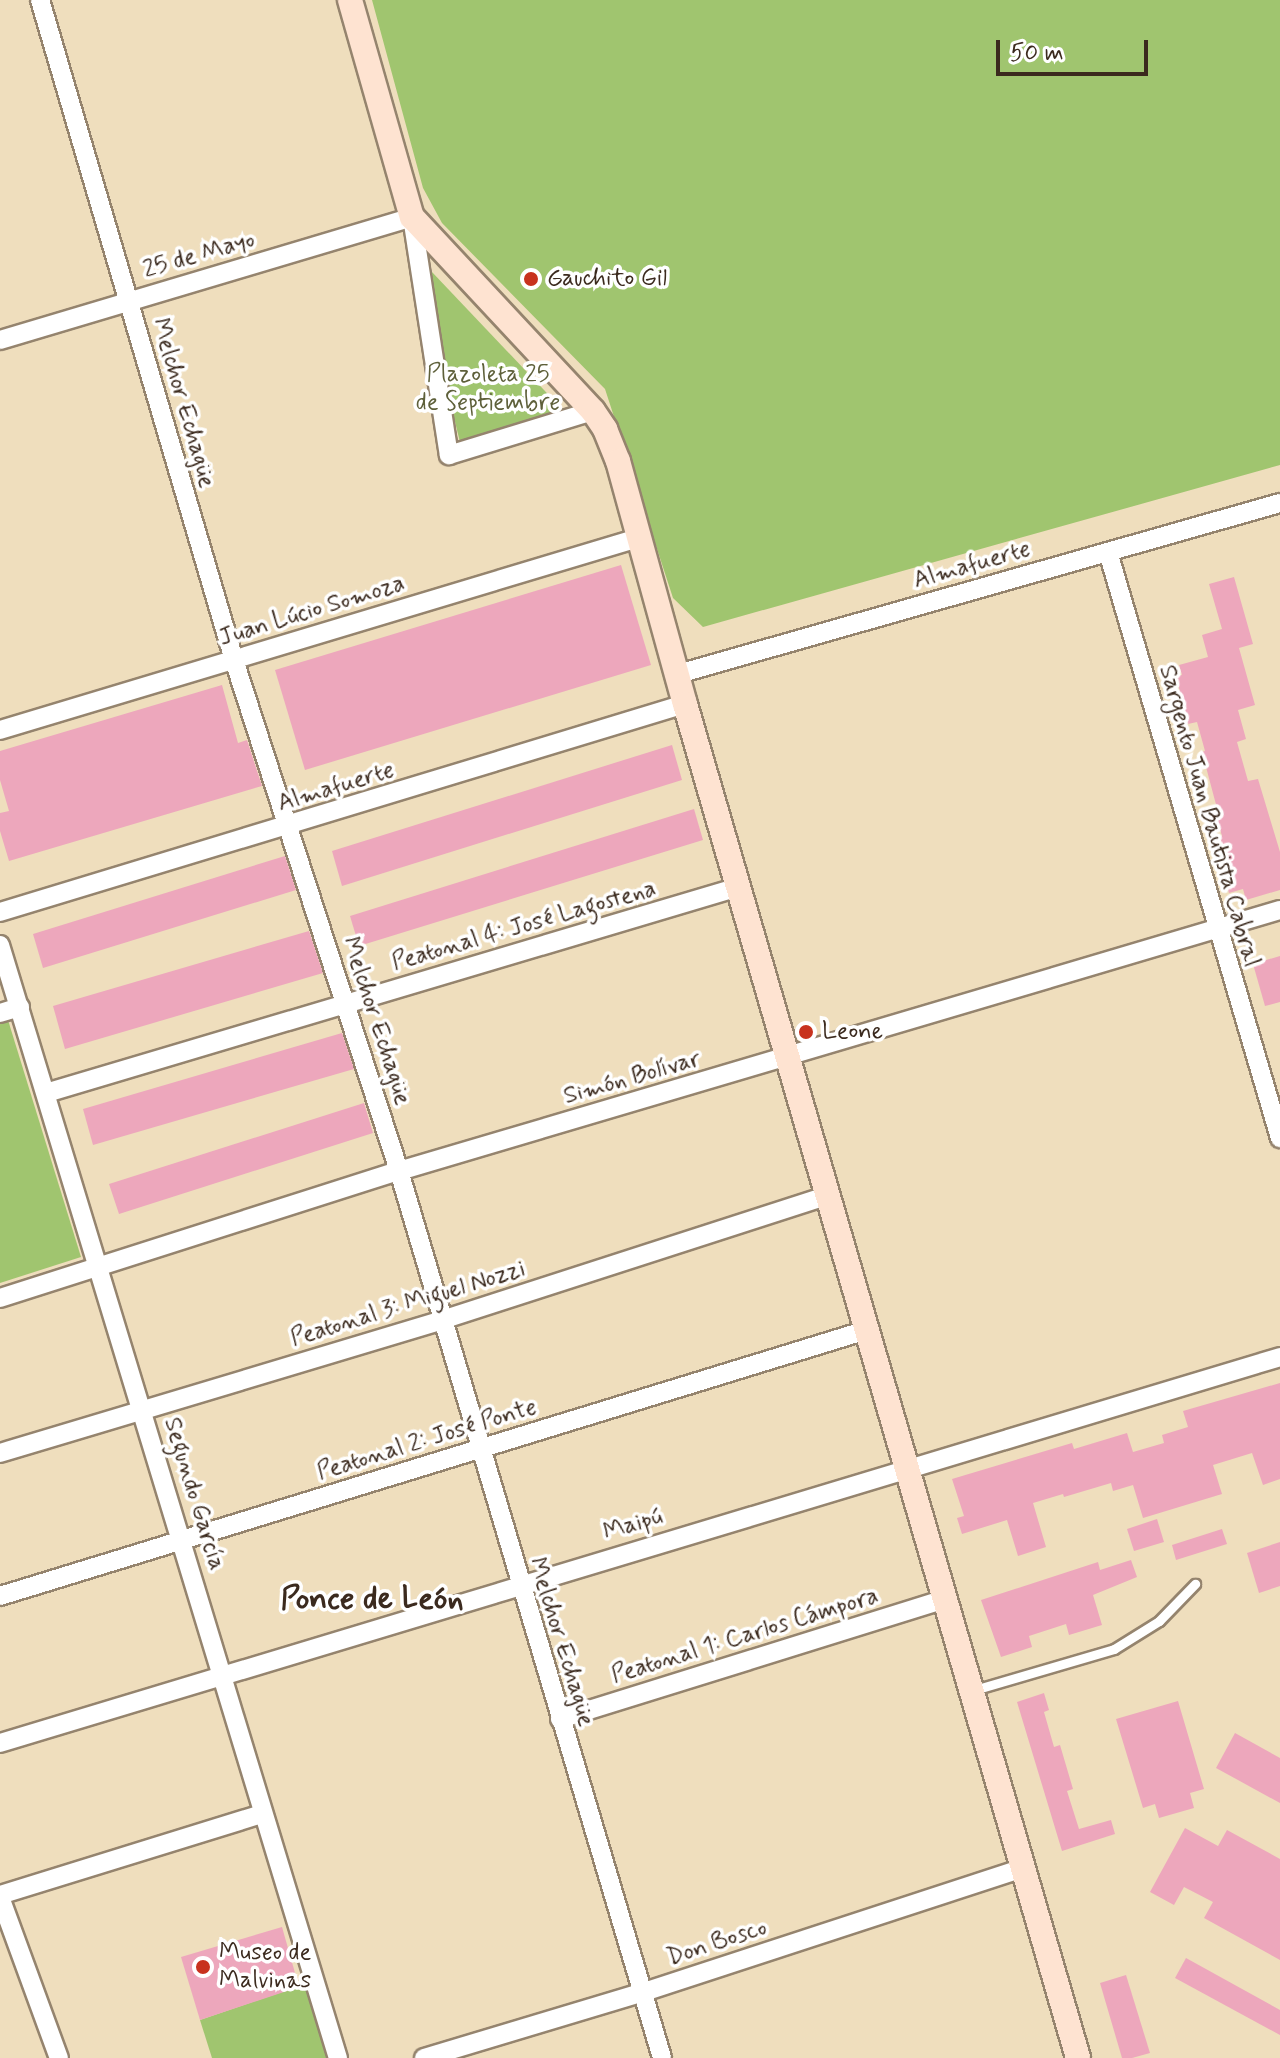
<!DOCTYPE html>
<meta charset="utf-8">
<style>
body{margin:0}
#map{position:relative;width:1280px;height:2058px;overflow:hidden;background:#efdebd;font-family:Mynerve,sans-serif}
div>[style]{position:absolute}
.green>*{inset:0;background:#a0c56f}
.building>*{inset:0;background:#eda7bc}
.roads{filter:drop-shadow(2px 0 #95846e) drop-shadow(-2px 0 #95846e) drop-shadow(0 2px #95846e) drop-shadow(0 -2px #95846e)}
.lane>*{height:9px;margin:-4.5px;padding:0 4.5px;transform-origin:4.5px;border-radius:4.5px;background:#fff}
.street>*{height:18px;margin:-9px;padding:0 9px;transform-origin:9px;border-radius:9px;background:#fff}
.secondary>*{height:24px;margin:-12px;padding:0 12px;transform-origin:12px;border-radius:12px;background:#fee3d1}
.dots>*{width:22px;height:22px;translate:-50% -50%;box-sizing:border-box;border:4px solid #fff;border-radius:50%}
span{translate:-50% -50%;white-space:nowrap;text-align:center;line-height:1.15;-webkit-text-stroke:7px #fff;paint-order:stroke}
.street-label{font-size:24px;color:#3b2a1e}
.poi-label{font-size:24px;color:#3b2a1e}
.left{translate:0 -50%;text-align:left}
.park-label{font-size:24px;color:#5e603a}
.district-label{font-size:32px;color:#3b2a1e;font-weight:700}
.scale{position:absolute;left:996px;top:40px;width:152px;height:36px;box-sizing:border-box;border:4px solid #3b2a1e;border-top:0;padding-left:10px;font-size:24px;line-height:28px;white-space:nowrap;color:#3b2a1e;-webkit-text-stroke:6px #fff;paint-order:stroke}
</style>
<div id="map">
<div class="green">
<div style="clip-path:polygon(372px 0,1280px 0,1280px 465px,703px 627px,673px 598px,605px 389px,442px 223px,423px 188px)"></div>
<div style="clip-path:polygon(413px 252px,562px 409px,460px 442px)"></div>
<div style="clip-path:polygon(8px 1020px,81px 1257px,0 1283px,0 1023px)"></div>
<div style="clip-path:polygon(305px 1984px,328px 2058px,212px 2058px,200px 2020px)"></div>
</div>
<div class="building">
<div style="clip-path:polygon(621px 565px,651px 665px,305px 770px,275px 670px)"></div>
<div style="clip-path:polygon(1234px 577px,1253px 644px,1239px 648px,1255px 705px,1238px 710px,1246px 739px,1237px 742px,1248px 781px,1258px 779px,1280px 852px,1280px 890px,1246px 900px,1243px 889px,1229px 893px,1221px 864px,1225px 863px,1218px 837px,1222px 836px,1215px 813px,1218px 812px,1202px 752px,1205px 751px,1197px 722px,1188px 724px,1176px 676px,1182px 675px,1179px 665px,1208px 657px,1202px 635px,1222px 629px,1209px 584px)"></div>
<div style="clip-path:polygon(222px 685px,238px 743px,247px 740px,262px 786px,9px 861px,0 831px,0 813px,9px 811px,0 780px,0 751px)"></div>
<div style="clip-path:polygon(672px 745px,682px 780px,342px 886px,332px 851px)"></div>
<div style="clip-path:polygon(694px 809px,703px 840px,359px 946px,350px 916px)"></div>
<div style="clip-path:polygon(285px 856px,296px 890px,43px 968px,33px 934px)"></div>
<div style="clip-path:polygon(309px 931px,323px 973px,65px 1049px,53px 1006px)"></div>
<div style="clip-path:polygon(1280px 956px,1280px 1002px,1265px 1006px,1253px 964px)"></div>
<div style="clip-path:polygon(342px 1033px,354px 1069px,93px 1145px,83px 1109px)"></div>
<div style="clip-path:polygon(364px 1103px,373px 1133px,119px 1214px,109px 1184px)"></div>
<div style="clip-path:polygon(1280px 1383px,1280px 1479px,1263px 1485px,1252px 1453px,1213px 1465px,1222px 1494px,1143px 1518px,1133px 1485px,1113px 1491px,1111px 1483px,1064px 1497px,1063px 1494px,1033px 1503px,1046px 1547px,1018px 1556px,1007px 1520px,962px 1534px,957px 1518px,964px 1516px,952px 1479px,1072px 1443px,1074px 1449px,1127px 1433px,1133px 1452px,1164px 1443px,1162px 1435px,1188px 1427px,1183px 1411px)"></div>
<div style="clip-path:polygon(1157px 1519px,1164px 1542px,1134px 1551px,1127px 1529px)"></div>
<div style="clip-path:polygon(1222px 1529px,1227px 1544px,1176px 1560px,1172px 1545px)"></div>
<div style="clip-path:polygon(1280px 1542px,1280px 1586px,1259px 1593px,1247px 1553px)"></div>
<div style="clip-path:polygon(1131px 1560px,1137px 1577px,1093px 1595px,1102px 1625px,1069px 1635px,1066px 1624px,1029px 1636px,1032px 1647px,1001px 1657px,981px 1600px,1098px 1562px,1100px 1570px)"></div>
<div style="clip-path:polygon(1044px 1693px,1049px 1710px,1044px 1712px,1054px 1747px,1060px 1745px,1073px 1789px,1067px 1791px,1079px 1829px,1111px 1820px,1115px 1834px,1062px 1851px,1017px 1702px)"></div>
<div style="clip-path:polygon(1178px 1701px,1204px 1789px,1190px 1793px,1194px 1808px,1159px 1818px,1155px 1804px,1143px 1808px,1116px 1719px)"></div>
<div style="clip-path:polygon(1235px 1733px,1280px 1758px,1280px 1803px,1216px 1768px)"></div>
<div style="clip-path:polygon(1185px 1828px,1218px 1846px,1227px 1830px,1280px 1859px,1280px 1960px,1204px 1918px,1213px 1902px,1184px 1887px,1174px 1905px,1150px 1892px)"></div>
<div style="clip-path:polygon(282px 1927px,299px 1987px,200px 2020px,181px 1957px)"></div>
<div style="clip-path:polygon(1186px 1958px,1280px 2010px,1280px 2035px,1175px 1978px)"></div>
<div style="clip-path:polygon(1126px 1975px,1150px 2053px,1132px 2058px,1122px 2058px,1100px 1983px)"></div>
</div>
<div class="roads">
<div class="lane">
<div style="left:974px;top:1690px;width:146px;rotate:-16.3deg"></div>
<div style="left:1114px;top:1649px;width:53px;rotate:-31.9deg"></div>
<div style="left:1159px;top:1621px;width:52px;rotate:-45.8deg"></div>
</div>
<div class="street">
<div style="left:40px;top:0;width:688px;rotate:73.62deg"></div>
<div style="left:234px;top:660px;width:537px;rotate:72.1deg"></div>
<div style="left:399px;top:1171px;width:925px;rotate:73.48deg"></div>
<div style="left:0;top:340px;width:430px;rotate:-16.6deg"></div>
<div style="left:412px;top:217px;width:241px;rotate:81.2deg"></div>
<div style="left:449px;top:455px;width:151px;rotate:-17deg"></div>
<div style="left:1108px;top:552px;width:611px;rotate:73.64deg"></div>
<div style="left:678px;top:674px;width:626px;rotate:-15.86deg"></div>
<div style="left:0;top:730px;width:666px;rotate:-16.75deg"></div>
<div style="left:0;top:912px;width:716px;rotate:-16.89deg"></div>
<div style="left:0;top:945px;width:1163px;rotate:73.11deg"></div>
<div style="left:0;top:1013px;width:21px;rotate:-17deg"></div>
<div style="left:46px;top:1093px;width:723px;rotate:-16.56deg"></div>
<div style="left:0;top:1298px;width:419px;rotate:-17.7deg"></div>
<div style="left:399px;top:1171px;width:919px;rotate:-16.5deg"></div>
<div style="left:0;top:1453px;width:462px;rotate:-16.7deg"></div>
<div style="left:442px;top:1320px;width:406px;rotate:-17.9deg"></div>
<div style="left:0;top:1596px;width:907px;rotate:-17.06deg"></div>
<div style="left:560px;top:1719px;width:403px;rotate:-17.3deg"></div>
<div style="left:0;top:1743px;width:1337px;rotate:-16.78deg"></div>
<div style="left:0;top:1895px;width:274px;rotate:-17.2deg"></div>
<div style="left:0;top:1897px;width:171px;rotate:69.9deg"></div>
<div style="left:424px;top:2058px;width:227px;rotate:-16.7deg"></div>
<div style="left:641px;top:1993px;width:402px;rotate:-18.1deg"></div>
</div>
<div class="secondary">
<div style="left:350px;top:0;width:226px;rotate:74.1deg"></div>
<div style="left:412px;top:217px;width:265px;rotate:47deg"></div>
<div style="left:593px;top:411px;width:22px;rotate:56deg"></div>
<div style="left:605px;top:429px;width:35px;rotate:68deg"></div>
<div style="left:618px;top:461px;width:252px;rotate:74.6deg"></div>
<div style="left:685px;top:704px;width:1410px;rotate:73.81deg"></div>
</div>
</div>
<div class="dots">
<div style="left:531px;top:279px;background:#c8321e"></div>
<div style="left:806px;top:1032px;background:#c8321e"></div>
<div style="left:203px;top:1967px;background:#c8321e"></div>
</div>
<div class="street-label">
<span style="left:199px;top:255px;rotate:-16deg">25 de Mayo</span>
<span style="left:183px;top:403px;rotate:74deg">Melchor Echagüe</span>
<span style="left:972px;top:565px;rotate:-16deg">Almafuerte</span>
<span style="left:312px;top:611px;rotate:-17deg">Juan Lúcio Somoza</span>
<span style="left:336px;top:787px;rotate:-17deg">Almafuerte</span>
<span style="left:1209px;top:816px;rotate:74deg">Sargento Juan Bautista Cabral</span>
<span style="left:524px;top:926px;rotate:-16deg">Peatonal 4: José Lagostena</span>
<span style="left:376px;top:1021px;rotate:72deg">Melchor Echagüe</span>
<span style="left:632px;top:1078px;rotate:-16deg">Simón Bolívar</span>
<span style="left:408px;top:1304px;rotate:-17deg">Peatonal 3: Miguel Nozzi</span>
<span style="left:427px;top:1440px;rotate:-17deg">Peatonal 2: José Ponte</span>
<span style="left:194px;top:1494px;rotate:73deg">Segundo García</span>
<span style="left:633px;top:1525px;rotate:-17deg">Maipú</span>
<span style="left:745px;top:1636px;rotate:-17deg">Peatonal 1: Carlos Cámpora</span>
<span style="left:561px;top:1642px;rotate:73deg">Melchor Echagüe</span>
<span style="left:717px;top:1943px;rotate:-18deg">Don Bosco</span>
</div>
<div class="poi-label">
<span class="left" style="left:547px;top:279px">Gauchito Gil</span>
<span class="left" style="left:822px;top:1032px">Leone</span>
<span class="left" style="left:219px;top:1967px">Museo de<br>Malvinas</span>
</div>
<div class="park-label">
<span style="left:488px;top:389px">Plazoleta 25<br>de Septiembre</span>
</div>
<div class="district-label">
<span style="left:372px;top:1599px">Ponce de León</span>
</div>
<div class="scale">50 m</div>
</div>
